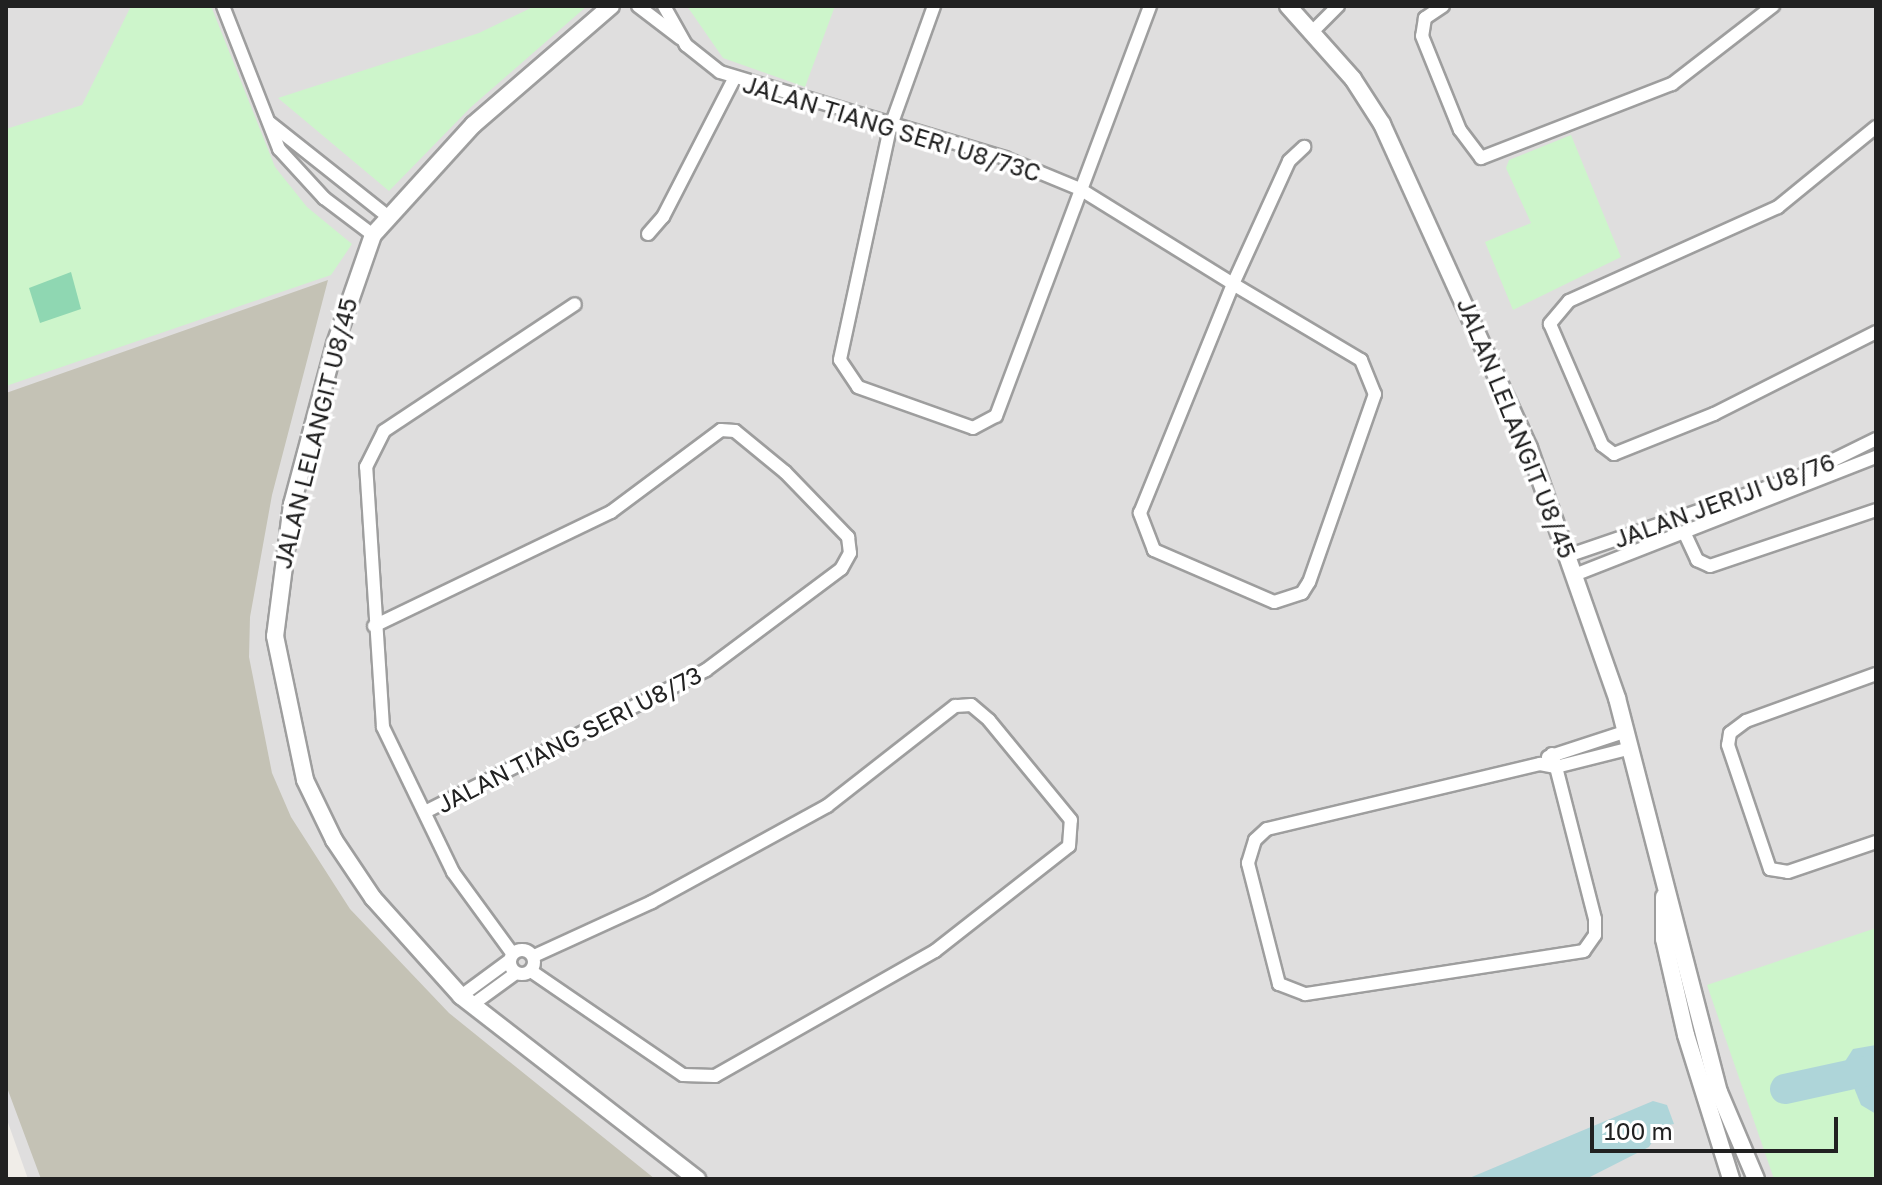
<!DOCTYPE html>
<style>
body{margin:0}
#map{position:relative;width:1882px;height:1185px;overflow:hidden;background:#f0ede8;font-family:"Golos Text",sans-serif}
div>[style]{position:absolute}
.residential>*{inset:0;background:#dfdede}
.construction>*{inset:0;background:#c4c2b5}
.park>*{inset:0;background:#cdf5cb}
.pitch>*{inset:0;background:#8fd7b2}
.water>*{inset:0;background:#aed5d9}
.river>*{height:30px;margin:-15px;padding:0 15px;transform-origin:15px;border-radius:15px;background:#aed5d9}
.roads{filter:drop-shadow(2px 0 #9e9e9e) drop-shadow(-2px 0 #9e9e9e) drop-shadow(0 2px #9e9e9e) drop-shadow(0 -2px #9e9e9e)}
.minor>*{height:12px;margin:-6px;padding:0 6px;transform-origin:6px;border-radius:6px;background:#fff}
.minor>.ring{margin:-6px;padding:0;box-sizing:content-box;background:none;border:12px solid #fff;border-radius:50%}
.tertiary>*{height:16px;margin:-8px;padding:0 8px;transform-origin:8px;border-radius:8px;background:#fff}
span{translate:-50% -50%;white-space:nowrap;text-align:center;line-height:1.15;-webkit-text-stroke:7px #fff;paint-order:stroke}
.street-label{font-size:24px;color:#212121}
.frame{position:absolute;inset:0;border:8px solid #212121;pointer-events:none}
.scale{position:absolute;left:1590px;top:1117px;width:248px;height:36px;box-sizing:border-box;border:4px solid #212121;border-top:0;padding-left:10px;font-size:24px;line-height:28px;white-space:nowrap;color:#212121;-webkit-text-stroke:6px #fff;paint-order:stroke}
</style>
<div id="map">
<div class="residential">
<div style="clip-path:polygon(6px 6px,1876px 6px,1876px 1179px,28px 1179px,6px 1117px)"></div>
</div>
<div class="construction">
<div style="clip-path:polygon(328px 280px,272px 495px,250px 617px,249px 657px,272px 773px,291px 817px,350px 909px,449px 1013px,655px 1179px,41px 1179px,6px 1085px,6px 393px)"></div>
</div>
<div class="park">
<div style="clip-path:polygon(131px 6px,211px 6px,275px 167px,307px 207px,352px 244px,331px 275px,6px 386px,6px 129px,82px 105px)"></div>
<div style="clip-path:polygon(535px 6px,587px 6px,471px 107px,389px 191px,278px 98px,479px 33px)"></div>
<div style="clip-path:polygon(687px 6px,835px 6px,805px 87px,723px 58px)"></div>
<div style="clip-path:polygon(1571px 135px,1621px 257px,1513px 310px,1485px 242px,1531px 223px,1506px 168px,1509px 160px)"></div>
<div style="clip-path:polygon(1876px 928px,1876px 1179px,1774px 1179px,1707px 985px)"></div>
</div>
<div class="pitch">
<div style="clip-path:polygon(71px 272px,81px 309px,40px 323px,29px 288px)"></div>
</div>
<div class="water">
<div style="clip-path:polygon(1876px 1045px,1876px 1114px,1861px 1105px,1844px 1063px,1853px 1049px)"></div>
<div style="clip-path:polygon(1653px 1101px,1667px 1105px,1674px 1124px,1662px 1126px,1649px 1147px,1586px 1179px,1467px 1179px)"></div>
</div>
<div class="river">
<div style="left:1785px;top:1089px;width:93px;rotate:-12.4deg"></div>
</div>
<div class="roads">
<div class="minor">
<div style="left:223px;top:6px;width:154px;rotate:68.6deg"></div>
<div style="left:279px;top:149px;width:67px;rotate:47.4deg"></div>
<div style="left:324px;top:198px;width:61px;rotate:37.1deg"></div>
<div style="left:638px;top:6px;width:53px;rotate:37.3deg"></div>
<div style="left:664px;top:6px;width:45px;rotate:60.6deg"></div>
<div style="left:686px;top:45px;width:43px;rotate:38.5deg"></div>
<div style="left:720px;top:72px;width:298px;rotate:16.8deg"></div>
<div style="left:1005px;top:158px;width:81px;rotate:22.5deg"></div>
<div style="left:1080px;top:189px;width:180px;rotate:31.8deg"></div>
<div style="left:1233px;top:284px;width:149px;rotate:30.7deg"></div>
<div style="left:1361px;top:360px;width:37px;rotate:68deg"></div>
<div style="left:1375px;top:394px;width:199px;rotate:109.3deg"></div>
<div style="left:1309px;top:582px;width:13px;rotate:122deg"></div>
<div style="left:1302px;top:593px;width:29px;rotate:162deg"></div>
<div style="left:1274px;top:602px;width:131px;rotate:-156.6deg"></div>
<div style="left:1154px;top:550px;width:40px;rotate:-111deg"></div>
<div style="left:1140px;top:513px;width:247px;rotate:-67.9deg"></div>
<div style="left:1233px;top:284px;width:135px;rotate:-65.5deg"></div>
<div style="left:1289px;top:161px;width:21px;rotate:-43deg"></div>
<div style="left:934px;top:6px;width:130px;rotate:109.8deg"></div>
<div style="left:890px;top:128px;width:237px;rotate:102.2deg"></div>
<div style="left:840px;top:360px;width:32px;rotate:56deg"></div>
<div style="left:858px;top:387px;width:122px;rotate:19.6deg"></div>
<div style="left:973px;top:428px;width:26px;rotate:-28deg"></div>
<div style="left:996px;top:416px;width:438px;rotate:-69.4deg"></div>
<div style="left:1443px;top:6px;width:22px;rotate:146deg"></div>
<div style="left:1425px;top:18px;width:18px;rotate:99deg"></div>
<div style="left:1422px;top:36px;width:101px;rotate:68deg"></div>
<div style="left:1460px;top:130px;width:35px;rotate:53deg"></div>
<div style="left:1481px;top:158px;width:205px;rotate:-21.2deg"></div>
<div style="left:1672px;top:84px;width:128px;rotate:-37.7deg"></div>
<div style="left:1311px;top:33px;width:38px;rotate:-45deg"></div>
<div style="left:270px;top:123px;width:148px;rotate:38.4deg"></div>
<div style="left:1876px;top:127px;width:127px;rotate:140.8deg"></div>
<div style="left:1778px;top:207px;width:229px;rotate:155.8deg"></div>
<div style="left:1569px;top:301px;width:30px;rotate:130deg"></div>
<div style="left:1550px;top:324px;width:132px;rotate:66.7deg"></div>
<div style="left:1602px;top:445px;width:15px;rotate:37deg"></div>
<div style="left:1614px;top:454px;width:108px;rotate:-21.8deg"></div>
<div style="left:1714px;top:414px;width:182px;rotate:-26.8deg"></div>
<div style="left:648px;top:234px;width:23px;rotate:-49deg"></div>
<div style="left:663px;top:217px;width:155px;rotate:-62.8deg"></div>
<div style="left:1685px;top:534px;width:29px;rotate:65deg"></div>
<div style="left:1697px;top:560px;width:14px;rotate:25deg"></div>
<div style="left:1710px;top:566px;width:175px;rotate:-18.6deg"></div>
<div style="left:1570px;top:555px;width:244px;rotate:-18.9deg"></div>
<div style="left:1801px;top:476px;width:84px;rotate:-26.3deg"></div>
<div style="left:1577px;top:574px;width:321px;rotate:-21.4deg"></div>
<div style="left:374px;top:626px;width:263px;rotate:-25.7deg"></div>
<div style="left:611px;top:512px;width:137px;rotate:-36.7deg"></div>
<div style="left:721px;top:430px;width:14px;rotate:4deg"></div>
<div style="left:735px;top:431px;width:65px;rotate:39.4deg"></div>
<div style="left:785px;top:472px;width:91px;rotate:45.9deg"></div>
<div style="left:848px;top:537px;width:16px;rotate:83deg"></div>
<div style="left:850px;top:553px;width:18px;rotate:119deg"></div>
<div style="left:841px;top:569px;width:169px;rotate:143.2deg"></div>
<div style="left:706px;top:670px;width:313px;rotate:153.2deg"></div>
<div style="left:1876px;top:674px;width:138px;rotate:160.1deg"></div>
<div style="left:1746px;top:721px;width:20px;rotate:143deg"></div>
<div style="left:1730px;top:733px;width:12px;rotate:99deg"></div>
<div style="left:1728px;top:745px;width:131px;rotate:71.3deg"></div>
<div style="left:1770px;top:869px;width:18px;rotate:9deg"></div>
<div style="left:1788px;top:872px;width:93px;rotate:-18.8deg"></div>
<div style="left:1552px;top:754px;width:14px;rotate:73deg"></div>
<div style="left:1556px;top:767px;width:157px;rotate:75.6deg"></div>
<div style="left:1595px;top:919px;width:16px;rotate:90deg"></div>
<div style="left:1595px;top:935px;width:19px;rotate:125deg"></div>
<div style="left:1584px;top:951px;width:282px;rotate:171.2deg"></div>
<div style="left:1305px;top:994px;width:28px;rotate:-159deg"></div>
<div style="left:1279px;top:984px;width:125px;rotate:-104.4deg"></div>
<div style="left:1248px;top:863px;width:24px;rotate:-73deg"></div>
<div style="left:1255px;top:840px;width:16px;rotate:-43deg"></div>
<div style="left:1267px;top:829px;width:281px;rotate:-13.4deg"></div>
<div style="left:1540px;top:764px;width:16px;rotate:11deg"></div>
<div style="left:1556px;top:767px;width:77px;rotate:-14.2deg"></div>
<div style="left:1548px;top:757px;width:83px;rotate:-18.2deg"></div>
<div class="ring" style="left:510px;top:950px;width:12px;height:12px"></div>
<div style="left:512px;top:953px;width:100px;rotate:-126.1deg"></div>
<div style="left:453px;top:872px;width:161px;rotate:-115.8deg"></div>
<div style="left:383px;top:727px;width:261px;rotate:-93.7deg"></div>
<div style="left:366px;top:467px;width:40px;rotate:-63.4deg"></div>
<div style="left:384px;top:431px;width:229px;rotate:-33.6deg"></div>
<div style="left:531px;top:971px;width:184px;rotate:34.4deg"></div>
<div style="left:683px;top:1075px;width:32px;rotate:2deg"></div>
<div style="left:715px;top:1076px;width:253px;rotate:-29.6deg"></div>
<div style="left:935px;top:951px;width:170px;rotate:-38.1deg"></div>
<div style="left:1069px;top:846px;width:26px;rotate:-86deg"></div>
<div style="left:1071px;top:820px;width:129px;rotate:-129.4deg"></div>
<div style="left:989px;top:720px;width:23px;rotate:-140deg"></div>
<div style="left:971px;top:705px;width:16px;rotate:176deg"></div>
<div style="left:955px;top:706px;width:162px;rotate:142deg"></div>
<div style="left:827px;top:806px;width:200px;rotate:151.3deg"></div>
<div style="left:652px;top:902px;width:130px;rotate:155.4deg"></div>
<div style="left:461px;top:996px;width:61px;rotate:-36.3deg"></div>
<div style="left:472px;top:1005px;width:54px;rotate:-36deg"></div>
</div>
<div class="tertiary">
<div style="left:611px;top:6px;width:182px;rotate:139.2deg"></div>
<div style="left:473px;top:125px;width:149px;rotate:132.3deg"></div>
<div style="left:373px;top:235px;width:115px;rotate:109.2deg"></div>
<div style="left:335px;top:344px;width:166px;rotate:105deg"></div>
<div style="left:292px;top:504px;width:133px;rotate:97.3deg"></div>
<div style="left:275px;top:636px;width:147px;rotate:78.2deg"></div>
<div style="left:305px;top:780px;width:67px;rotate:64.2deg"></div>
<div style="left:334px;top:840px;width:70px;rotate:56.1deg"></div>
<div style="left:373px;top:898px;width:132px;rotate:48.1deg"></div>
<div style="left:461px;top:996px;width:299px;rotate:37.8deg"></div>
<div style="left:1288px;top:6px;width:98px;rotate:48.3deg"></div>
<div style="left:1353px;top:79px;width:54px;rotate:57.2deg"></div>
<div style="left:1382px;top:124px;width:356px;rotate:65.6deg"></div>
<div style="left:1529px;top:448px;width:265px;rotate:70.6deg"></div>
<div style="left:1617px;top:698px;width:407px;rotate:75.5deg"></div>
<div style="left:1719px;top:1092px;width:95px;rotate:67deg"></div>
<div style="left:1664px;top:897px;width:42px;rotate:90deg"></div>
<div style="left:1664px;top:939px;width:98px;rotate:77.1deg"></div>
<div style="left:1686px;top:1035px;width:151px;rotate:72.6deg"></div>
</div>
</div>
<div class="street-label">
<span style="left:892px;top:128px;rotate:17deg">JALAN TIANG SERI U8/73C</span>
<span style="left:1517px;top:428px;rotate:68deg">JALAN LELANGIT U8/45</span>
<span style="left:315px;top:433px;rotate:-76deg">JALAN LELANGIT U8/45</span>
<span style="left:1724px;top:500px;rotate:-20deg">JALAN JERIJI U8/76</span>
<span style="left:569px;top:739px;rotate:-27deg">JALAN TIANG SERI U8/73</span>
</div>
<div class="frame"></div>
<div class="scale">100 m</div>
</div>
